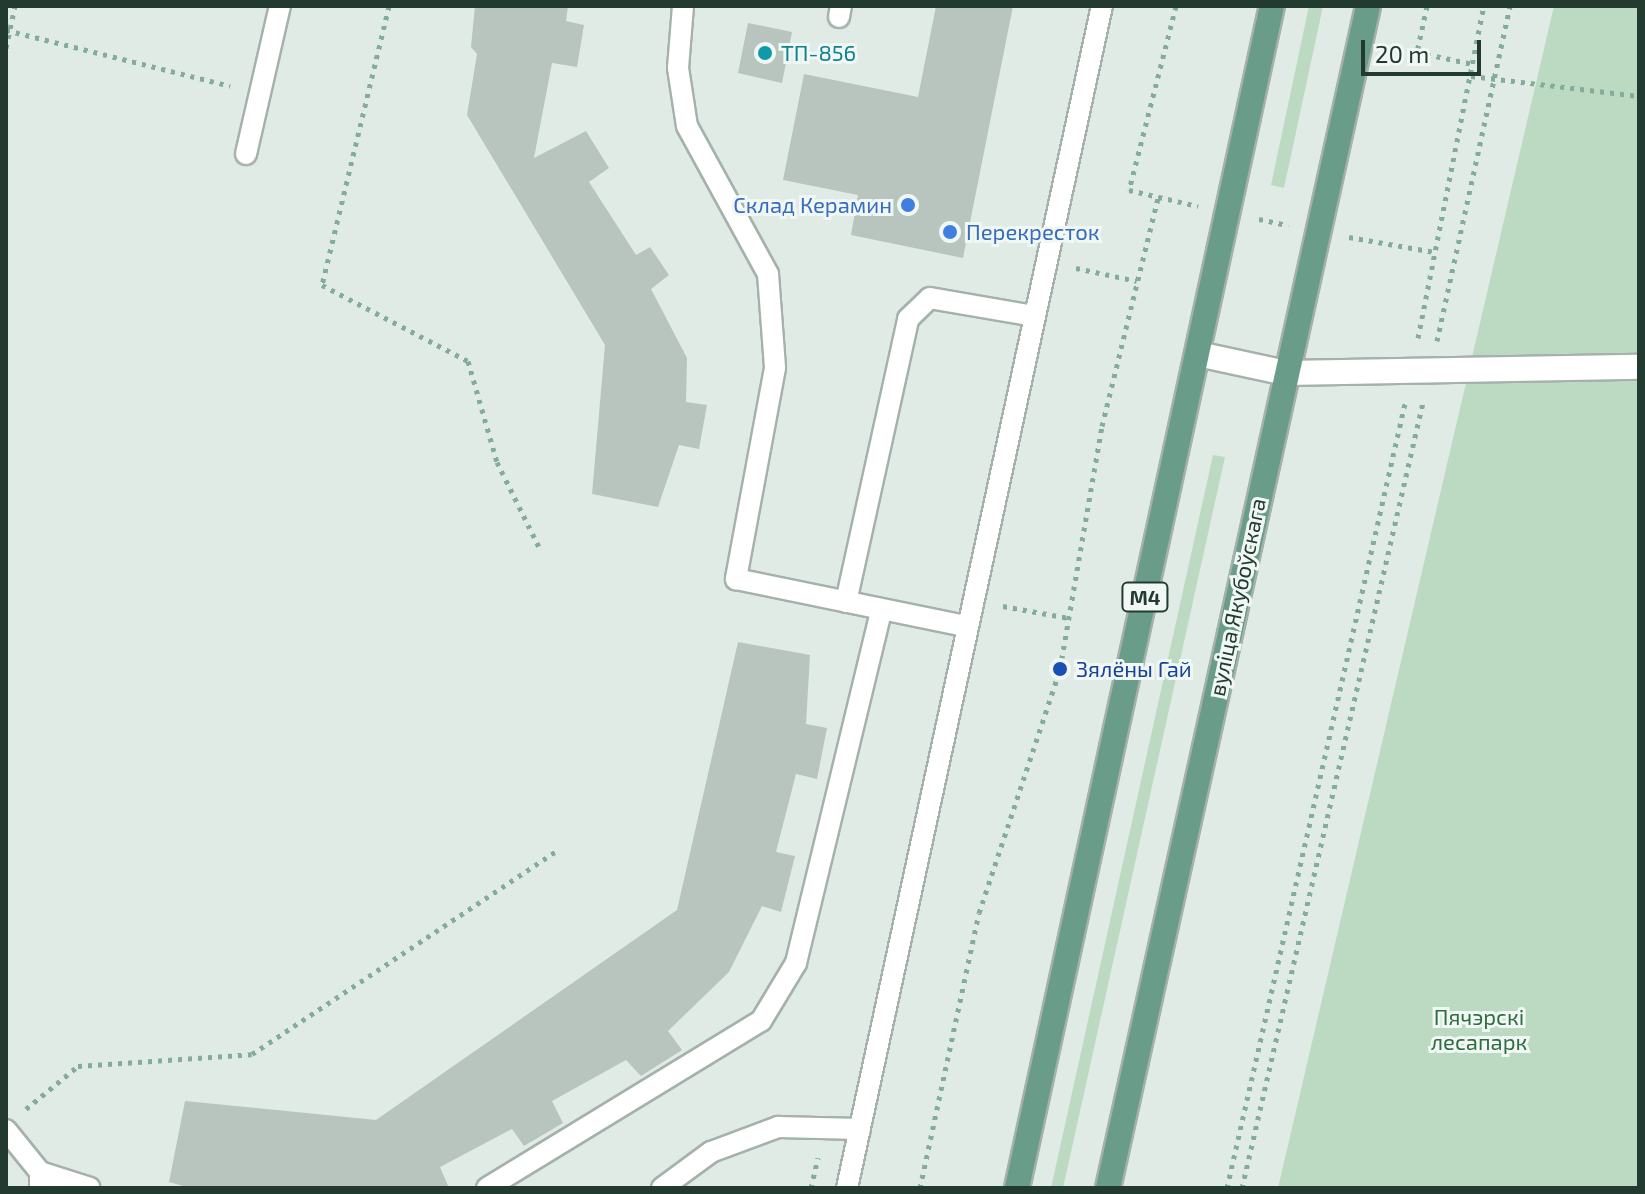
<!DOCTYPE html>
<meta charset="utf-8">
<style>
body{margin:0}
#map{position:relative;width:1645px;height:1194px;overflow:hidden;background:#e1ebe5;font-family:"Exo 2",sans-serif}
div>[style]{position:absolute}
.green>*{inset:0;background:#bcdac1}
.building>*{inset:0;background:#b7c5be}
.path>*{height:5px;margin-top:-2.5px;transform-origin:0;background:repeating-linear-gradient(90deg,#84ac9b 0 4px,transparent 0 10px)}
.roads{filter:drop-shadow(2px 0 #a4b2ab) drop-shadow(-2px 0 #a4b2ab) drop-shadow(0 2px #a4b2ab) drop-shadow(0 -2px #a4b2ab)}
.lane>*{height:20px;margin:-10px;padding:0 10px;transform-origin:10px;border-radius:10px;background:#fff}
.street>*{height:24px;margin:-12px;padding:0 12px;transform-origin:12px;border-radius:12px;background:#fff}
.primary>*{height:24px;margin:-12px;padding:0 12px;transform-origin:12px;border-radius:12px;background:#699d8a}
.dots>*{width:22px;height:22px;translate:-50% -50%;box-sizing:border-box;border:4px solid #f1f7f4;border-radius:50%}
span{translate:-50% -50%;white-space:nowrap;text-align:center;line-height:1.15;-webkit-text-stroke:6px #f1f7f4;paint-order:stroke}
.shield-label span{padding:2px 6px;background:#f1f7f4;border:2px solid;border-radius:6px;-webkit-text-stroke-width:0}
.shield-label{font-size:20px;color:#233a31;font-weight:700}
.culture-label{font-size:22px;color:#0d838f}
.left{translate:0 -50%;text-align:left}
.shop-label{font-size:22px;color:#366cbe}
.right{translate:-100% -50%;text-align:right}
.street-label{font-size:22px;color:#233a31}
.transit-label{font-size:22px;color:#164399}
.park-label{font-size:22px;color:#306d42}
.frame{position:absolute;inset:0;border:8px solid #233a31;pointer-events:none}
.scale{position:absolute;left:1361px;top:40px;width:120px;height:36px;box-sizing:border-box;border:4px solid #233a31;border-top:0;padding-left:10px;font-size:24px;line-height:28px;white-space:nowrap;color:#233a31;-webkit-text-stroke:6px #f1f7f4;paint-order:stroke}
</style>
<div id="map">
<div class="green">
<div style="clip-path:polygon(1309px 6px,1323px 6px,1284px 188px,1271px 185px)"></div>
<div style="clip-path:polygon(1554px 6px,1639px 6px,1639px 1188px,1278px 1188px)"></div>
<div style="clip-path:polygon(1213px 455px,1225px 457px,1063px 1188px,1051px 1188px)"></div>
</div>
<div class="building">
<div style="clip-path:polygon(475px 6px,568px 6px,566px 21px,584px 25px,577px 67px,552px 63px,534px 158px,586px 131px,609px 168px,589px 182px,636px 255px,650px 247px,669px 275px,651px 289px,687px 358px,686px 402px,707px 405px,699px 449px,679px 445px,658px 507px,592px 494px,605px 345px,467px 115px,477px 54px,471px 47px)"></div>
<div style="clip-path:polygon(936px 6px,1013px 6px,963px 258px,851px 235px,858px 195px,783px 180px,804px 74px,918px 97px)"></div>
<div style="clip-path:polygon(748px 23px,792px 32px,782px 83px,738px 73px)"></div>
<div style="clip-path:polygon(738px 642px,810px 655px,806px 724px,827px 728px,817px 779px,796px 774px,776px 852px,795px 856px,781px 912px,762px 906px,729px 972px,668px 1031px,682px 1050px,641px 1076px,626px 1060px,552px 1101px,563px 1123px,524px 1146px,512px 1129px,440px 1167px,449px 1188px,190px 1188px,169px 1182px,185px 1101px,376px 1120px,677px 910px)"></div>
</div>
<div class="path">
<div style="left:389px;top:6px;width:287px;rotate:103.5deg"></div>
<div style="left:322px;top:285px;width:165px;rotate:27.5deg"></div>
<div style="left:468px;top:361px;width:105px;rotate:74deg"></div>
<div style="left:497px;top:462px;width:97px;rotate:63.7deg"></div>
<div style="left:1176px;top:6px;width:190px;rotate:104.3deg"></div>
<div style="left:1129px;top:190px;width:71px;rotate:13.1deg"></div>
<div style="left:1427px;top:6px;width:47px;rotate:102.3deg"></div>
<div style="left:1417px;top:52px;width:57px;rotate:12.1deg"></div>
<div style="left:6px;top:30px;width:231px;rotate:14deg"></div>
<div style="left:6px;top:48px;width:43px;rotate:-77.9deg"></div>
<div style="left:1471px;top:76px;width:169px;rotate:6.8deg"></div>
<div style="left:1259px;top:219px;width:30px;rotate:12deg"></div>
<div style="left:1349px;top:237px;width:87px;rotate:9.9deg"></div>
<div style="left:1076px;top:268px;width:62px;rotate:12deg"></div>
<div style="left:1418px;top:338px;width:338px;rotate:-78.8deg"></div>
<div style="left:1437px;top:341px;width:343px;rotate:-77.7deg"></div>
<div style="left:1003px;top:606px;width:67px;rotate:10.3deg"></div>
<div style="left:26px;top:1109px;width:67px;rotate:-39.6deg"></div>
<div style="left:78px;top:1066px;width:174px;rotate:-3.9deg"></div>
<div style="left:252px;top:1054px;width:369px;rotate:-33.7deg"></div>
<div style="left:811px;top:1188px;width:31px;rotate:-77deg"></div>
<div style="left:920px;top:1188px;width:281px;rotate:-77.9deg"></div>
<div style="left:979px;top:913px;width:257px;rotate:-71.6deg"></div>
<div style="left:1060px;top:669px;width:247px;rotate:-80.2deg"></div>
<div style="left:1102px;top:426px;width:235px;rotate:-76.2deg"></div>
<div style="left:1227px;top:1188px;width:805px;rotate:-77.22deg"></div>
<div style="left:1242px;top:1188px;width:807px;rotate:-77.03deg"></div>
</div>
<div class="roads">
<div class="lane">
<div style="left:683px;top:6px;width:62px;rotate:94.6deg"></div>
<div style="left:678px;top:68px;width:59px;rotate:81.2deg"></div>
<div style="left:687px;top:126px;width:169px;rotate:61.3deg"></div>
<div style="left:768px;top:274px;width:94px;rotate:85.7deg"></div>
<div style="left:775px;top:368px;width:215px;rotate:100.5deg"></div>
<div style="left:736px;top:579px;width:233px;rotate:11.6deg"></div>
<div style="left:839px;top:17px;width:11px;rotate:-80deg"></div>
<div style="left:246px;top:154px;width:152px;rotate:-77.1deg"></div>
<div style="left:846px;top:602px;width:290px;rotate:-77.6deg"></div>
<div style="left:908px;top:319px;width:30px;rotate:-44deg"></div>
<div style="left:930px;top:298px;width:106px;rotate:9.8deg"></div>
<div style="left:6px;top:1130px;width:54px;rotate:51deg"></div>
<div style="left:40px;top:1172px;width:16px;rotate:90deg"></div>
<div style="left:40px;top:1172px;width:52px;rotate:17.7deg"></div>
<div style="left:487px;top:1188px;width:321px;rotate:-31.4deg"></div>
<div style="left:761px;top:1021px;width:68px;rotate:-58.9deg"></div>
<div style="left:796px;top:963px;width:362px;rotate:-76.4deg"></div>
<div style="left:662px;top:1188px;width:61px;rotate:-36.3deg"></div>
<div style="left:711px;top:1152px;width:72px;rotate:-20.5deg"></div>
<div style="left:778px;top:1127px;width:82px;rotate:1.4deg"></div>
<div style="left:847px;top:1188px;width:1209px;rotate:-77.83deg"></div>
</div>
<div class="street">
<div style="left:1198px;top:354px;width:90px;rotate:12.2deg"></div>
<div style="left:1286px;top:373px;width:353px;rotate:-1deg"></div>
</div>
<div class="primary">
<div style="left:1017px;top:1188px;width:1209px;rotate:-77.83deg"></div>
<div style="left:1108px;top:1188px;width:1210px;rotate:-77.59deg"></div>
</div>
</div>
<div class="dots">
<div style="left:765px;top:53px;background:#0f9aa8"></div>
<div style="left:908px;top:205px;background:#3f7fe0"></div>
<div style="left:950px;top:232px;background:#3f7fe0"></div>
<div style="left:1060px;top:669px;background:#1a4fb4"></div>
</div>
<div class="shield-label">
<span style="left:1145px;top:597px">М4</span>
</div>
<div class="culture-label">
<span class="left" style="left:781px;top:53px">ТП-856</span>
</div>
<div class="shop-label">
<span class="right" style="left:892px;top:205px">Склад Керамин</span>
<span class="left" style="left:966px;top:232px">Перекресток</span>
</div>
<div class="street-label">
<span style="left:1237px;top:597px;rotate:-78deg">вуліца Якубоўскага</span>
</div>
<div class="transit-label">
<span class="left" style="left:1076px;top:669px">Зялёны Гай</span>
</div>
<div class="park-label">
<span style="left:1479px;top:1029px">Пячэрскі<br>лесапарк</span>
</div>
<div class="frame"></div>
<div class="scale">20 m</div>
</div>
